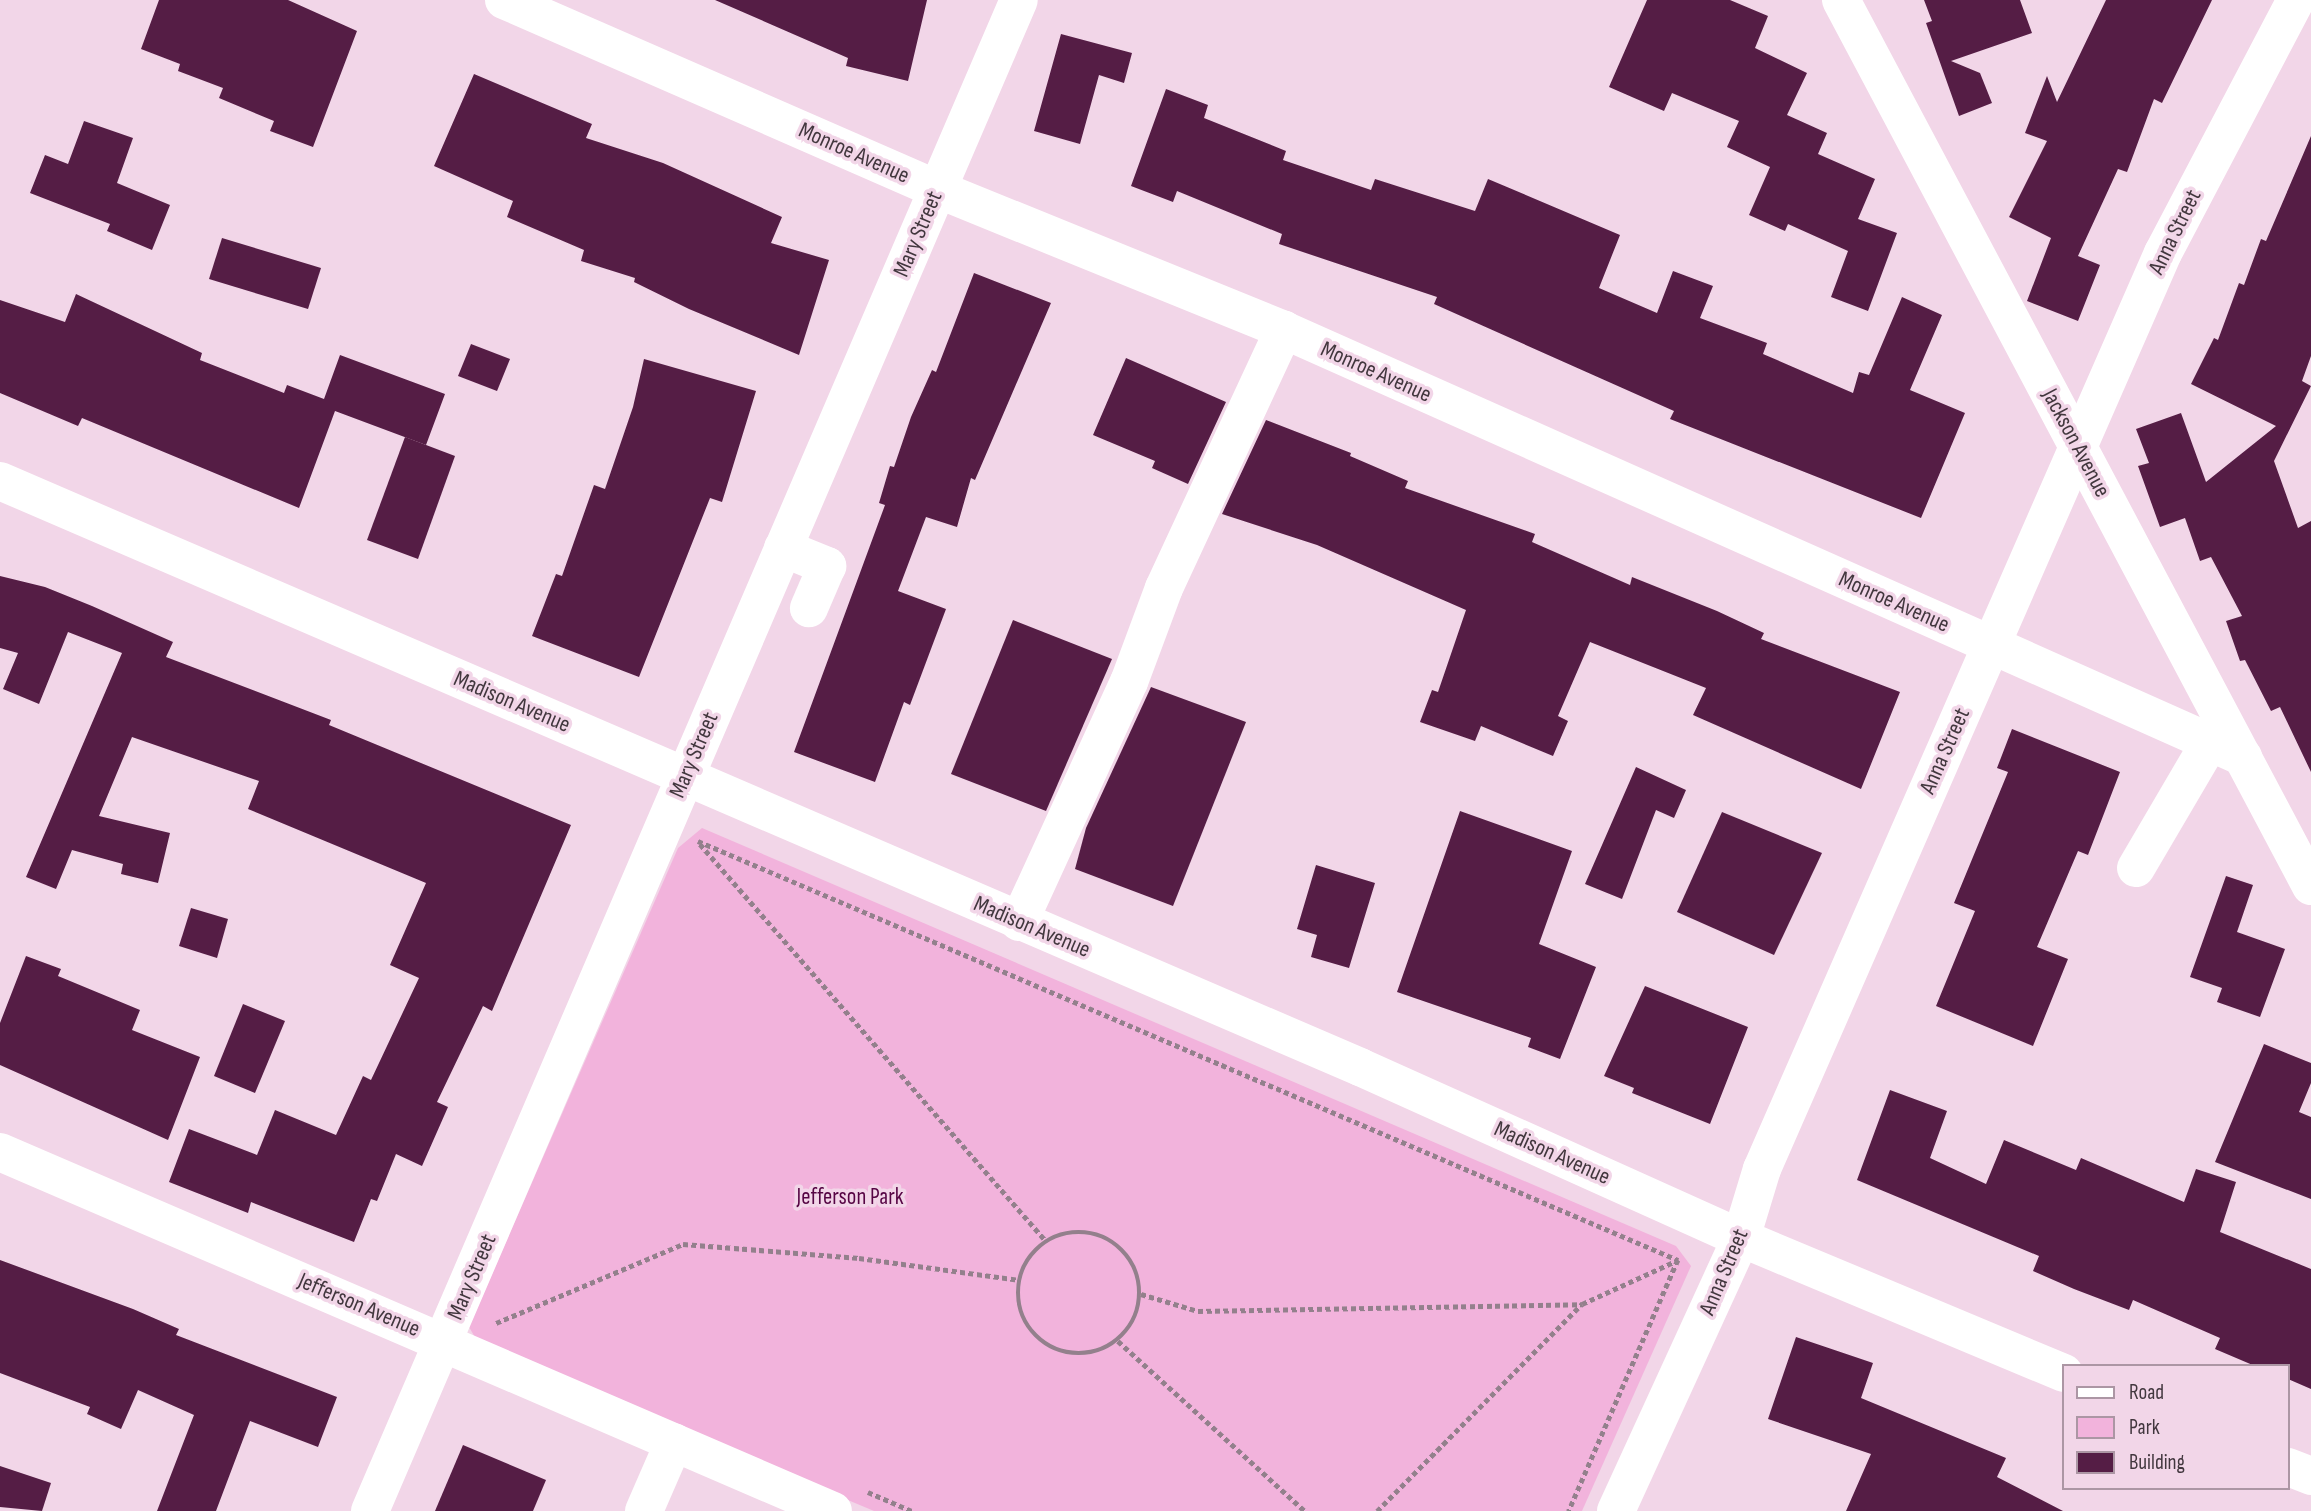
<!DOCTYPE html>
<style>
body{margin:0}
#map{position:relative;width:2311px;height:1511px;overflow:hidden;background:#f2d6e8;font-family:"Sofia Sans Condensed",sans-serif}
div>[style]{position:absolute}
.green>*{inset:0;background:#f2b3dc}
.building>*{inset:0;background:#551d45}
.path>*{height:4.5px;margin-top:-2.25px;transform-origin:0;background:repeating-linear-gradient(90deg,#93808c 0 5px,transparent 0 8.5px)}
.path>.ring{margin:-2.25px;padding:0;box-sizing:content-box;background:none;border:4.5px solid #93808c;border-radius:50%}
.minor>*{height:38px;margin:-19px;padding:0 19px;transform-origin:19px;border-radius:19px;background:#fff}
span{translate:-50% -50%;white-space:nowrap;text-align:center;line-height:1.15;-webkit-text-stroke:7px #f2d6e8;paint-order:stroke}
.street-label{font-size:23px;color:#42373e}
.park-label{font-size:23px;color:#560544}
.legend{position:absolute;left:2062px;top:1364px;width:228px;height:126px;box-sizing:border-box;background:#f2d6e8;border:2px solid #ac96a4;margin:0;padding:9px 12px;list-style:none;font-size:21px;color:#42373e}
.legend li{display:flex;align-items:center;gap:14px;height:35px}
.legend b{width:35px;border:2px solid #ac96a4}
</style>
<div id="map">
<div class="green">
<div style="clip-path:polygon(702px 828px,1676px 1246px,1691px 1266px,1582px 1511px,874px 1511px,480px 1346px,469px 1327px,678px 848px)"></div>
</div>
<div class="building">
<div style="clip-path:polygon(159px 0,288px 0,357px 31px,313px 147px,270px 131px,274px 121px,219px 98px,223px 88px,178px 71px,180px 64px,141px 49px)"></div>
<div style="clip-path:polygon(715px 0,927px 0,908px 81px,846px 66px,848px 58px)"></div>
<div style="clip-path:polygon(1647px 0,1730px 0,1768px 16px,1755px 48px,1807px 73px,1787px 115px,1827px 133px,1818px 154px,1875px 179px,1858px 219px,1897px 233px,1868px 311px,1831px 297px,1848px 251px,1788px 224px,1785px 231px,1749px 215px,1770px 167px,1727px 147px,1739px 121px,1672px 93px,1664px 111px,1609px 87px)"></div>
<div style="clip-path:polygon(1924px 0,2020px 0,2032px 33px,1951px 61px,1980px 73px,1992px 103px,1959px 116px,1926px 23px,1932px 21px)"></div>
<div style="clip-path:polygon(2106px 0,2212px 0,2162px 103px,2154px 99px,2127px 172px,2118px 169px,2078px 256px,2100px 265px,2078px 321px,2027px 301px,2051px 238px,2009px 217px,2047px 141px,2025px 133px,2047px 76px,2057px 102px)"></div>
<div style="clip-path:polygon(1061px 34px,1132px 53px,1124px 83px,1099px 75px,1080px 144px,1034px 131px)"></div>
<div style="clip-path:polygon(474px 74px,592px 124px,586px 138px,663px 163px,782px 217px,771px 243px,829px 260px,799px 355px,689px 309px,634px 282px,635px 278px,581px 261px,584px 250px,507px 217px,513px 201px,434px 166px)"></div>
<div style="clip-path:polygon(1166px 89px,1208px 105px,1204px 118px,1286px 151px,1283px 160px,1371px 190px,1375px 179px,1475px 211px,1488px 179px,1620px 235px,1599px 288px,1657px 313px,1673px 271px,1713px 286px,1700px 318px,1767px 343px,1763px 354px,1853px 393px,1859px 372px,1869px 375px,1902px 297px,1942px 315px,1910px 390px,1965px 413px,1921px 518px,1670px 419px,1674px 411px,1434px 304px,1437px 297px,1279px 244px,1282px 234px,1177px 191px,1173px 202px,1131px 186px)"></div>
<div style="clip-path:polygon(84px 121px,133px 138px,117px 183px,170px 205px,152px 250px,107px 231px,110px 224px,30px 193px,45px 155px,68px 164px)"></div>
<div style="clip-path:polygon(2311px 136px,2311px 356px,2302px 381px,2311px 386px,2274px 461px,2298px 528px,2311px 521px,2311px 772px,2280px 707px,2271px 711px,2245px 660px,2240px 661px,2226px 621px,2242px 616px,2211px 557px,2200px 561px,2185px 518px,2160px 527px,2138px 466px,2149px 463px,2136px 429px,2181px 413px,2206px 482px,2276px 426px,2191px 384px,2214px 338px,2218px 340px,2239px 283px,2244px 285px,2261px 239px,2266px 241px)"></div>
<div style="clip-path:polygon(222px 238px,321px 268px,308px 309px,209px 279px)"></div>
<div style="clip-path:polygon(974px 273px,1051px 303px,975px 480px,971px 478px,957px 527px,926px 517px,898px 591px,946px 609px,910px 705px,904px 702px,875px 782px,794px 752px,885px 505px,879px 503px,890px 466px,894px 467px,911px 417px,932px 370px,936px 372px)"></div>
<div style="clip-path:polygon(76px 294px,202px 353px,200px 360px,284px 393px,287px 385px,324px 399px,340px 355px,445px 394px,426px 445px,335px 411px,299px 508px,82px 418px,78px 426px,0 393px,0 300px,65px 322px)"></div>
<div style="clip-path:polygon(471px 344px,510px 359px,497px 391px,458px 376px)"></div>
<div style="clip-path:polygon(1126px 358px,1226px 402px,1188px 484px,1152px 468px,1155px 461px,1093px 435px)"></div>
<div style="clip-path:polygon(644px 359px,756px 391px,722px 502px,710px 498px,639px 677px,532px 636px,556px 574px,562px 576px,594px 485px,605px 489px,633px 407px)"></div>
<div style="clip-path:polygon(1266px 420px,1351px 453px,1350px 456px,1408px 481px,1405px 488px,1535px 534px,1532px 542px,1630px 585px,1632px 577px,1717px 611px,1764px 633px,1761px 639px,1900px 692px,1861px 789px,1693px 715px,1706px 688px,1590px 642px,1558px 716px,1568px 721px,1553px 756px,1481px 726px,1475px 741px,1420px 722px,1432px 690px,1438px 692px,1466px 610px,1317px 545px,1222px 514px)"></div>
<div style="clip-path:polygon(405px 437px,455px 456px,418px 559px,367px 540px)"></div>
<div style="clip-path:polygon(0 576px,45px 587px,92px 606px,173px 642px,166px 657px,331px 720px,329px 725px,571px 825px,492px 1011px,483px 1006px,437px 1102px,448px 1107px,422px 1166px,396px 1154px,377px 1201px,371px 1199px,354px 1242px,251px 1202px,248px 1213px,169px 1182px,189px 1129px,257px 1155px,275px 1110px,336px 1135px,363px 1076px,371px 1080px,419px 978px,390px 965px,426px 883px,248px 809px,259px 781px,132px 737px,99px 816px,170px 833px,158px 883px,121px 874px,123px 864px,72px 850px,56px 889px,26px 877px,122px 653px,68px 632px,39px 704px,3px 689px,18px 653px,0 648px)"></div>
<div style="clip-path:polygon(1013px 620px,1112px 659px,1046px 811px,951px 774px)"></div>
<div style="clip-path:polygon(1151px 687px,1246px 722px,1173px 906px,1075px 869px,1086px 828px)"></div>
<div style="clip-path:polygon(2012px 729px,2120px 772px,2088px 855px,2078px 851px,2037px 947px,2068px 959px,2033px 1046px,1936px 1006px,1975px 911px,1954px 903px,2008px 772px,1997px 768px)"></div>
<div style="clip-path:polygon(1636px 767px,1686px 790px,1674px 818px,1656px 810px,1622px 899px,1585px 884px)"></div>
<div style="clip-path:polygon(1460px 811px,1572px 851px,1539px 944px,1596px 967px,1560px 1059px,1528px 1047px,1531px 1038px,1397px 992px)"></div>
<div style="clip-path:polygon(1722px 812px,1822px 853px,1774px 955px,1677px 912px)"></div>
<div style="clip-path:polygon(1316px 865px,1375px 883px,1349px 968px,1311px 957px,1317px 935px,1297px 929px)"></div>
<div style="clip-path:polygon(2226px 876px,2253px 885px,2237px 932px,2285px 949px,2260px 1017px,2217px 1002px,2222px 988px,2190px 977px)"></div>
<div style="clip-path:polygon(191px 908px,228px 919px,217px 958px,179px 946px)"></div>
<div style="clip-path:polygon(26px 956px,61px 969px,58px 976px,140px 1010px,132px 1030px,200px 1057px,168px 1140px,0 1065px,0 1023px)"></div>
<div style="clip-path:polygon(1645px 986px,1748px 1027px,1710px 1124px,1632px 1093px,1634px 1088px,1604px 1076px)"></div>
<div style="clip-path:polygon(243px 1004px,285px 1021px,255px 1093px,214px 1076px)"></div>
<div style="clip-path:polygon(2264px 1044px,2311px 1063px,2311px 1083px,2299px 1112px,2311px 1117px,2311px 1199px,2215px 1162px)"></div>
<div style="clip-path:polygon(1890px 1090px,1947px 1111px,1930px 1158px,1986px 1184px,2004px 1140px,2076px 1170px,2081px 1158px,2184px 1202px,2196px 1169px,2236px 1182px,2220px 1232px,2311px 1269px,2311px 1389px,2288px 1379px,2288px 1366px,2255px 1366px,2215px 1349px,2220px 1338px,2133px 1300px,2129px 1310px,2074px 1289px,2033px 1271px,2039px 1256px,1857px 1180px)"></div>
<div style="clip-path:polygon(0 1260px,133px 1309px,179px 1329px,176px 1335px,337px 1397px,318px 1447px,250px 1421px,216px 1511px,157px 1511px,194px 1415px,138px 1390px,121px 1429px,87px 1414px,90px 1407px,0 1373px)"></div>
<div style="clip-path:polygon(1796px 1337px,1873px 1363px,1861px 1398px,2006px 1458px,1997px 1477px,2063px 1511px,1846px 1511px,1871px 1454px,1768px 1419px)"></div>
<div style="clip-path:polygon(463px 1445px,546px 1480px,533px 1511px,435px 1511px)"></div>
<div style="clip-path:polygon(0 1466px,51px 1483px,42px 1511px,0 1507px)"></div>
</div>
<div class="path">
<div style="left:698px;top:841px;width:1066px;rotate:23.15deg"></div>
<div style="left:1678px;top:1260px;width:274px;rotate:113.5deg"></div>
<div style="left:700px;top:844px;width:527px;rotate:48.93deg"></div>
<div class="ring" style="left:1018px;top:1232px;width:117.5px;height:117.5px"></div>
<div style="left:1141px;top:1294px;width:59px;rotate:16.6deg"></div>
<div style="left:1198px;top:1311px;width:384px;rotate:-1deg"></div>
<div style="left:496px;top:1323px;width:203px;rotate:-22.9deg"></div>
<div style="left:683px;top:1244px;width:177px;rotate:4.5deg"></div>
<div style="left:859px;top:1258px;width:162px;rotate:7.8deg"></div>
<div style="left:1118px;top:1341px;width:253px;rotate:42.3deg"></div>
<div style="left:868px;top:1492px;width:48px;rotate:23.4deg"></div>
<div style="left:1377px;top:1511px;width:291px;rotate:-45.3deg"></div>
<div style="left:1582px;top:1304px;width:106px;rotate:-24.6deg"></div>
</div>
<div class="minor">
<div style="left:504px;top:0;width:472px;rotate:23.6deg"></div>
<div style="left:937px;top:189px;width:375px;rotate:22.1deg"></div>
<div style="left:1284px;top:330px;width:1050px;rotate:24deg"></div>
<div style="left:1841px;top:0;width:1003px;rotate:62.06deg"></div>
<div style="left:0;top:481px;width:1481px;rotate:23.31deg"></div>
<div style="left:1360px;top:1067px;width:418px;rotate:24.2deg"></div>
<div style="left:1741px;top:1238px;width:350px;rotate:22.7deg"></div>
<div style="left:783px;top:548px;width:48px;rotate:22.2deg"></div>
<div style="left:827px;top:566px;width:46px;rotate:113.2deg"></div>
<div style="left:2136px;top:868px;width:146px;rotate:-59.6deg"></div>
<div style="left:1019px;top:922px;width:264px;rotate:-65.4deg"></div>
<div style="left:1129px;top:682px;width:100px;rotate:-69.6deg"></div>
<div style="left:1164px;top:588px;width:285px;rotate:-65.1deg"></div>
<div style="left:0;top:1152px;width:907px;rotate:23.31deg"></div>
<div style="left:2288px;top:1467px;width:25px;rotate:21deg"></div>
<div style="left:370px;top:1511px;width:1644px;rotate:-66.76deg"></div>
<div style="left:644px;top:1511px;width:75px;rotate:-66.5deg"></div>
<div style="left:1616px;top:1511px;width:300px;rotate:-65.4deg"></div>
<div style="left:1741px;top:1238px;width:72px;rotate:-73.1deg"></div>
<div style="left:1762px;top:1169px;width:1000px;rotate:-66.36deg"></div>
<div style="left:2163px;top:253px;width:286px;rotate:-62.3deg"></div>
</div>
<div class="street-label">
<span style="left:854px;top:153px;rotate:24deg">Monroe Avenue</span>
<span style="left:2175px;top:232px;rotate:-64deg">Anna Street</span>
<span style="left:918px;top:234px;rotate:-67deg">Mary Street</span>
<span style="left:1376px;top:372px;rotate:24deg">Monroe Avenue</span>
<span style="left:2076px;top:443px;rotate:62deg">Jackson Avenue</span>
<span style="left:1894px;top:602px;rotate:24deg">Monroe Avenue</span>
<span style="left:512px;top:702px;rotate:23deg">Madison Avenue</span>
<span style="left:1945px;top:751px;rotate:-66deg">Anna Street</span>
<span style="left:694px;top:755px;rotate:-67deg">Mary Street</span>
<span style="left:1032px;top:927px;rotate:23deg">Madison Avenue</span>
<span style="left:1552px;top:1153px;rotate:24deg">Madison Avenue</span>
<span style="left:1724px;top:1272px;rotate:-67deg">Anna Street</span>
<span style="left:472px;top:1277px;rotate:-67deg">Mary Street</span>
<span style="left:359px;top:1305px;rotate:23deg">Jefferson Avenue</span>
</div>
<div class="park-label">
<span style="left:850px;top:1197px">Jefferson Park</span>
</div>
<ul class="legend">
<li><b style="height:9px;background:#fff"></b>Road</li>
<li><b style="height:19px;background:#f2b3dc"></b>Park</li>
<li><b style="height:19px;background:#551d45"></b>Building</li>
</ul>
</div>
